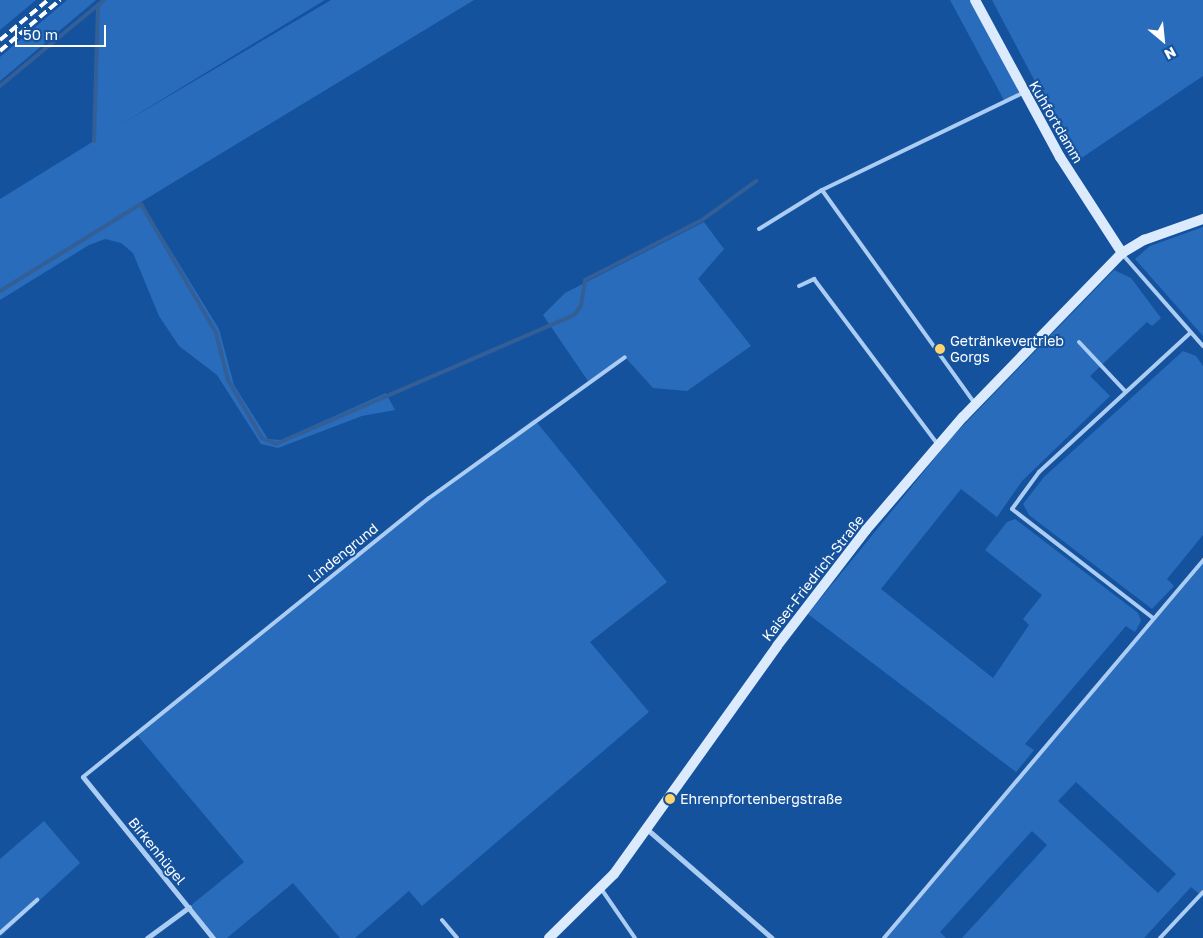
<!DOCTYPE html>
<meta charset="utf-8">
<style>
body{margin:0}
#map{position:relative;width:1203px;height:938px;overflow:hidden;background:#15529d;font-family:"Golos Text",sans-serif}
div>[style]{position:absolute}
.green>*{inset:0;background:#286cbb}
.stream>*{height:4px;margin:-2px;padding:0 2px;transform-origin:2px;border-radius:2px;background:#335f96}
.lane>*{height:4px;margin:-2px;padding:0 2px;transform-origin:2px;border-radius:2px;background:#accdf3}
.street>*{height:5px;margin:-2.5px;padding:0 2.5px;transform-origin:2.5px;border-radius:2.5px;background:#accdf3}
.secondary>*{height:10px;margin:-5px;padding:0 5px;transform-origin:5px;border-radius:5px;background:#dbeafd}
.rail>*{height:4px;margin-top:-2px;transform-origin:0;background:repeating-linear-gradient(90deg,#fff 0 9px,transparent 0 13px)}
.dots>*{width:14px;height:14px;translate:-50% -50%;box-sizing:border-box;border:2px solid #15529d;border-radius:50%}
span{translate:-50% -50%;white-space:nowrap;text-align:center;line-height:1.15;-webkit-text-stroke:4px #15529d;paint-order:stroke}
.street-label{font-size:14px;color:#fff}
.poi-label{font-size:14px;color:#fff}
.left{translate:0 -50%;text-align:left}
.north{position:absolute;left:1138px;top:15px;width:50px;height:50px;-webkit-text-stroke:4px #15529d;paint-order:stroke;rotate:152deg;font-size:14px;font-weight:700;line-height:20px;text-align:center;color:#fff}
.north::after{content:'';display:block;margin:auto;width:18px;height:22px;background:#fff;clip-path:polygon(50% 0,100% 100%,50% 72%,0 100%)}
.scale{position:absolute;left:15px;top:25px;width:91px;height:22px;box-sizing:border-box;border:2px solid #fff;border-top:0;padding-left:6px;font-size:15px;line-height:18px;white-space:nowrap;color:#fff;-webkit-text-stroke:4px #15529d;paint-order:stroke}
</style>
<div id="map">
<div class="green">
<div style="clip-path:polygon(0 0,36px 0,0 30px)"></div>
<div style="clip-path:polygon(67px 0,96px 0,0 81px,0 57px)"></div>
<div style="clip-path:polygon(104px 0,325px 0,120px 125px,331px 0,474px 0,141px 202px,219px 329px,234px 385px,268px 439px,281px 440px,386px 393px,395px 410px,362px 416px,278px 448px,261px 444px,217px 375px,179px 346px,159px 316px,133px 253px,121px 243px,105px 239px,89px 245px,0 300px,0 199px,94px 141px,98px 5px)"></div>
<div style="clip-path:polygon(950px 0,972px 0,1020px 94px,1005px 102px)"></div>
<div style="clip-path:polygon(992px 0,1203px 0,1203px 76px,1077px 161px)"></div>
<div style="clip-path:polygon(704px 222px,724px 249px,698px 279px,751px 346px,687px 391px,653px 388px,625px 357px,590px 384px,543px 315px,565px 293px)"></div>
<div style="clip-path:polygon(1203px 227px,1203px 336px,1135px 259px,1150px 246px)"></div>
<div style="clip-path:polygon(1114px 270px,1131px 278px,1161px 318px,1152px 326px,1147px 322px,1090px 376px,1110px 396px,1022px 481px,997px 517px,961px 489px,881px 589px,993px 678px,1029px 625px,1023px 619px,1042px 595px,985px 550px,1007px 522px,1015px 519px,1138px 613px,1141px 621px,1135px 632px,1126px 626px,1025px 744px,1034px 750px,1016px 772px,808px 614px,952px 437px)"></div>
<div style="clip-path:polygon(1183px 351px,1196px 356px,1203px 366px,1203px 535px,1167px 579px,1174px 586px,1152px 609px,1029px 515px,1023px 504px,1044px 477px)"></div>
<div style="clip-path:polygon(534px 419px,667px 582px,590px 642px,649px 712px,422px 906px,409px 891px,355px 938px,340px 938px,293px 883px,227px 938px,213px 938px,189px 907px,244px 862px,137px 735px,429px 498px)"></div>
<div style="clip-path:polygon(evenodd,1203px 560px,1203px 897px,1191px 887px,1144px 938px,962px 938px,1047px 845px,1032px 831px,940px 932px,946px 938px,884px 938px,1203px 560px,1076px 782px,1176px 874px,1158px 893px,1058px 801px,1076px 782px)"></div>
<div style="clip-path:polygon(44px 821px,80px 863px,0 937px,0 859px)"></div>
</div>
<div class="stream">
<div style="left:0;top:86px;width:135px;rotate:-39.6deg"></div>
<div style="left:94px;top:141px;width:136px;rotate:-88.3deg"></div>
<div style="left:0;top:291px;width:166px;rotate:-31.7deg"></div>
<div style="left:141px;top:204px;width:149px;rotate:59.8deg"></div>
<div style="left:216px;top:333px;width:49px;rotate:75.7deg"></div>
<div style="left:228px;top:380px;width:67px;rotate:59.6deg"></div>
<div style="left:262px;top:438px;width:15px;rotate:23deg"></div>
<div style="left:276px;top:444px;width:325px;rotate:-23.4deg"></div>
<div style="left:574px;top:315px;width:11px;rotate:-52deg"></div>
<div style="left:581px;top:306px;width:26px;rotate:-81deg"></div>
<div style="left:585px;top:280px;width:131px;rotate:-27.1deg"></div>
<div style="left:702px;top:220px;width:67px;rotate:-35.8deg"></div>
</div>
<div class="lane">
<div style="left:822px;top:190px;width:263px;rotate:54.4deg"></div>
<div style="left:759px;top:229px;width:74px;rotate:-31.8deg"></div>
<div style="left:822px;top:190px;width:223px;rotate:-25.8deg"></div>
<div style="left:1123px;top:255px;width:121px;rotate:48.7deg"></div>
<div style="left:799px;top:286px;width:17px;rotate:-25deg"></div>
<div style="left:814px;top:279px;width:207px;rotate:53.2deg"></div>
<div style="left:1079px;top:342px;width:67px;rotate:46.8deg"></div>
<div style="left:1153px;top:618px;width:178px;rotate:-142.3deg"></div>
<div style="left:1012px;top:509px;width:46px;rotate:-53.9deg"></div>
<div style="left:1039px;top:472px;width:205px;rotate:-42.6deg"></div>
<div style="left:83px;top:777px;width:444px;rotate:-38.9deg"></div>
<div style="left:429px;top:498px;width:241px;rotate:-35.7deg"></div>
<div style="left:602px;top:890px;width:58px;rotate:55.5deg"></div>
<div style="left:442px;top:920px;width:23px;rotate:50deg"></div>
<div style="left:0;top:933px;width:50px;rotate:-41.7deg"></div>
<div style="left:884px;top:938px;width:495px;rotate:-49.8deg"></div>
<div style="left:1160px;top:938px;width:63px;rotate:-46.9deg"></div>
</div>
<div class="street">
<div style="left:83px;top:777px;width:207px;rotate:51.1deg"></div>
<div style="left:648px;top:830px;width:164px;rotate:41.1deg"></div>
<div style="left:147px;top:938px;width:52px;rotate:-36.4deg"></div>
</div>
<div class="secondary">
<div style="left:975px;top:0;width:179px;rotate:61.6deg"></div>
<div style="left:1060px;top:157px;width:114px;rotate:57.1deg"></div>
<div style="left:549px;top:938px;width:91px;rotate:-44.6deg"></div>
<div style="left:614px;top:874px;width:280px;rotate:-54.4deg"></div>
<div style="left:777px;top:646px;width:146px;rotate:-52.5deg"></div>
<div style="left:866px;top:530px;width:149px;rotate:-49.4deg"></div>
<div style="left:963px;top:417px;width:228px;rotate:-45.9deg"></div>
<div style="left:1122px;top:253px;width:26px;rotate:-31deg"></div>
<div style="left:1144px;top:240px;width:63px;rotate:-19.6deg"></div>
</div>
<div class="rail">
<div style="left:0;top:40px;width:62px;rotate:-39.8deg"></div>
<div style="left:0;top:51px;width:79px;rotate:-40.4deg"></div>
</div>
<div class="dots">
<div style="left:940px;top:349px;background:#ffd46e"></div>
<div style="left:670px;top:799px;background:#ffd46e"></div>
</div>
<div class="street-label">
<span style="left:1056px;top:122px;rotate:60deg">Kuhfortdamm</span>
<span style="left:343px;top:553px;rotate:-39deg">Lindengrund</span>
<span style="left:813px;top:578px;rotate:-52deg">Kaiser-Friedrich-Straße</span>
<span style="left:157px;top:851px;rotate:51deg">Birkenhügel</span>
</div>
<div class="poi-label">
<span class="left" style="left:950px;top:349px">Getränkevertrieb<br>Gorgs</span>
<span class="left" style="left:680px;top:799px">Ehrenpfortenbergstraße</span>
</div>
<div class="north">N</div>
<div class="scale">50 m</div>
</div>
